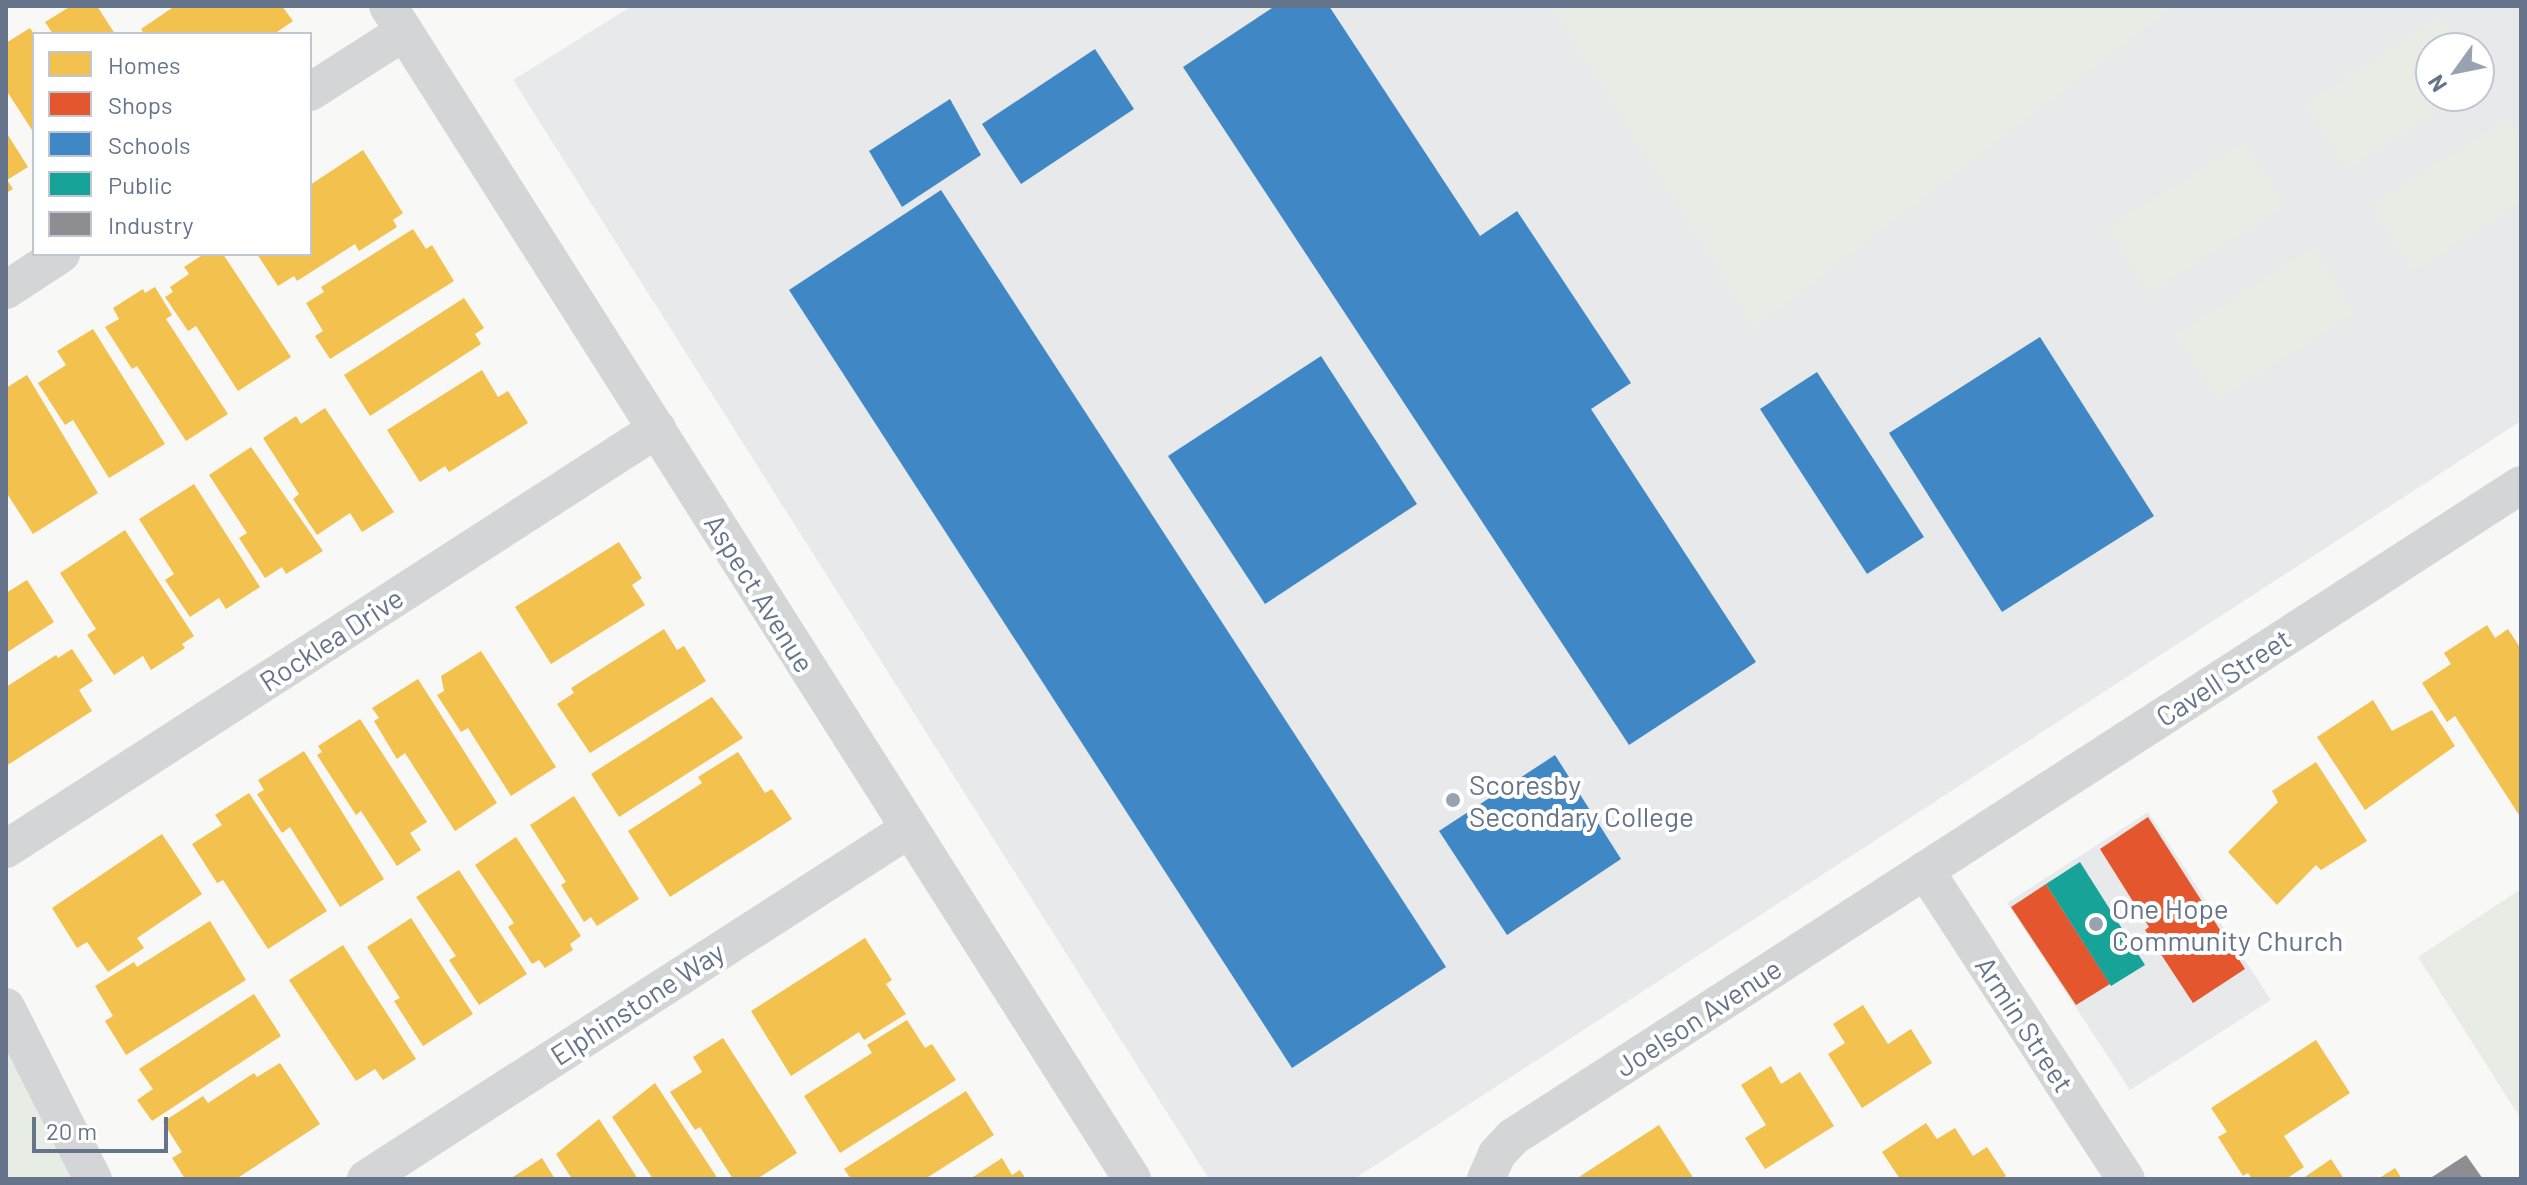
<!DOCTYPE html>
<style>
body{margin:0}
#map{position:relative;width:2527px;height:1185px;overflow:hidden;background:#f8f8f7;font-family:Barlow,sans-serif}
div>[style]{position:absolute}
.built>*{inset:0;background:#e8e9ea}
.green>*{inset:0;background:#e7ece5}
.homes>*{inset:0;background:#f2c14e}
.shops>*{inset:0;background:#e4572e}
.schools>*{inset:0;background:#3f88c5}
.public>*{inset:0;background:#17a398}
.industry>*{inset:0;background:#8d8d92}
.street>*{height:38px;margin:-19px;padding:0 19px;transform-origin:19px;border-radius:19px;background:#d4d5d6}
.dots>*{width:22px;height:22px;translate:-50% -50%;box-sizing:border-box;border:4px solid #fff;border-radius:50%}
span{translate:-50% -50%;white-space:nowrap;text-align:center;line-height:1.15;-webkit-text-stroke:8px #fff;paint-order:stroke}
.street-label{font-size:28px;color:#65748b}
.poi-label{font-size:28px;color:#65748b}
.left{translate:0 -50%;text-align:left}
.frame{position:absolute;inset:0;border:8px solid #65748b;pointer-events:none}
.legend{position:absolute;left:32px;top:32px;width:280px;height:224px;box-sizing:border-box;background:#fff;border:2px solid #c1c7d1;margin:0;padding:10px 14px;list-style:none;font-size:24px;color:#65748b}
.legend li{display:flex;align-items:center;gap:16px;height:40px}
.legend b{width:40px;border:2px solid #c1c7d1}
.north{position:absolute;left:2415px;top:32px;width:80px;height:80px;box-sizing:border-box;background:#fff;border:2px solid #c1c7d1;border-radius:50%;rotate:237deg;font-size:22px;font-weight:700;line-height:32px;text-align:center;color:#65748b}
.north::after{content:'';display:block;margin:auto;width:28px;height:36px;background:#98a2b1;clip-path:polygon(50% 0,100% 100%,50% 72%,0 100%)}
.scale{position:absolute;left:32px;top:1117px;width:136px;height:36px;box-sizing:border-box;border:4px solid #65748b;border-top:0;padding-left:10px;font-size:24px;line-height:28px;white-space:nowrap;color:#65748b;-webkit-text-stroke:6px #fff;paint-order:stroke}
</style>
<div id="map">
<div class="built">
<div style="clip-path:polygon(evenodd,632px 6px,2521px 6px,2521px 421px,1354px 1179px,1209px 1179px,513px 80px,632px 6px,2431px 48px,2479px 48px,2479px 96px,2431px 96px,2431px 48px)"></div>
<div style="clip-path:polygon(2148px 812px,2271px 1000px,2130px 1090px,2007px 903px)"></div>
</div>
<div class="green">
<div style="clip-path:polygon(1552px 6px,2174px 6px,1755px 327px)"></div>
<div style="clip-path:polygon(2440px 18px,2459px 48px,2431px 48px,2431px 96px,2462px 96px,2347px 169px,2305px 104px)"></div>
<div style="clip-path:polygon(2507px 119px,2521px 141px,2521px 202px,2413px 271px,2371px 206px)"></div>
<div style="clip-path:polygon(2244px 142px,2285px 207px,2149px 293px,2108px 228px)"></div>
<div style="clip-path:polygon(2313px 248px,2354px 313px,2219px 399px,2177px 334px)"></div>
<div style="clip-path:polygon(2521px 889px,2521px 1119px,2418px 957px)"></div>
<div style="clip-path:polygon(6px 1007px,93px 1179px,6px 1179px)"></div>
</div>
<div class="homes">
<div style="clip-path:polygon(71px 6px,97px 6px,115px 34px,53px 34px,45px 22px)"></div>
<div style="clip-path:polygon(175px 6px,282px 6px,293px 21px,274px 34px,144px 34px,141px 29px)"></div>
<div style="clip-path:polygon(30px 28px,34px 34px,34px 133px,6px 90px,6px 43px)"></div>
<div style="clip-path:polygon(6px 132px,28px 167px,7px 180px,13px 189px,6px 193px)"></div>
<div style="clip-path:polygon(363px 150px,403px 213px,393px 220px,397px 227px,359px 251px,355px 244px,297px 281px,294px 276px,278px 286px,257px 254px,310px 254px,310px 185px)"></div>
<div style="clip-path:polygon(413px 229px,426px 249px,432px 245px,454px 281px,330px 359px,315px 336px,323px 331px,306px 303px,324px 292px,321px 287px)"></div>
<div style="clip-path:polygon(204px 254px,223px 254px,291px 357px,238px 391px,196px 326px,188px 331px,165px 297px,173px 292px,170px 287px,189px 274px,184px 267px)"></div>
<div style="clip-path:polygon(155px 287px,172px 315px,166px 319px,228px 414px,186px 441px,137px 366px,132px 369px,105px 327px,119px 319px,113px 308px,143px 289px,145px 293px)"></div>
<div style="clip-path:polygon(464px 298px,484px 328px,475px 334px,481px 344px,370px 416px,344px 375px)"></div>
<div style="clip-path:polygon(93px 329px,165px 444px,109px 478px,73px 420px,65px 425px,38px 383px,66px 365px,57px 351px)"></div>
<div style="clip-path:polygon(482px 370px,498px 397px,508px 391px,528px 423px,449px 472px,445px 466px,420px 482px,387px 430px)"></div>
<div style="clip-path:polygon(27px 375px,98px 493px,33px 534px,6px 492px,6px 388px)"></div>
<div style="clip-path:polygon(325px 408px,394px 512px,362px 532px,350px 513px,317px 535px,293px 499px,299px 494px,263px 438px,296px 416px,301px 424px)"></div>
<div style="clip-path:polygon(251px 447px,323px 551px,286px 574px,282px 567px,265px 578px,239px 538px,247px 533px,209px 475px)"></div>
<div style="clip-path:polygon(194px 484px,260px 587px,226px 609px,219px 598px,190px 617px,165px 580px,174px 574px,139px 519px)"></div>
<div style="clip-path:polygon(125px 530px,194px 636px,182px 644px,185px 648px,151px 670px,143px 656px,114px 675px,87px 635px,96px 629px,60px 573px)"></div>
<div style="clip-path:polygon(619px 542px,642px 578px,632px 585px,645px 605px,551px 664px,515px 607px)"></div>
<div style="clip-path:polygon(27px 580px,54px 622px,6px 653px,6px 593px)"></div>
<div style="clip-path:polygon(2487px 625px,2495px 638px,2508px 629px,2521px 649px,2521px 818px,2455px 716px,2447px 722px,2422px 683px,2451px 664px,2444px 653px)"></div>
<div style="clip-path:polygon(664px 629px,677px 650px,684px 646px,706px 681px,590px 753px,557px 704px,574px 693px,571px 688px)"></div>
<div style="clip-path:polygon(72px 649px,93px 681px,79px 690px,92px 711px,6px 766px,6px 687px,56px 655px,58px 658px)"></div>
<div style="clip-path:polygon(481px 651px,556px 767px,511px 796px,468px 728px,461px 732px,437px 695px,444px 691px,441px 676px)"></div>
<div style="clip-path:polygon(418px 679px,497px 803px,455px 831px,405px 753px,397px 759px,374px 721px,379px 718px,372px 708px)"></div>
<div style="clip-path:polygon(712px 697px,743px 738px,619px 817px,591px 774px)"></div>
<div style="clip-path:polygon(2373px 700px,2392px 731px,2432px 710px,2455px 746px,2365px 810px,2317px 737px)"></div>
<div style="clip-path:polygon(360px 719px,427px 822px,410px 833px,421px 850px,397px 866px,361px 811px,356px 815px,317px 755px,322px 752px,318px 746px)"></div>
<div style="clip-path:polygon(304px 751px,384px 879px,340px 907px,290px 827px,282px 833px,257px 794px,264px 790px,258px 780px)"></div>
<div style="clip-path:polygon(738px 752px,765px 793px,772px 789px,792px 819px,670px 897px,628px 831px,702px 783px,698px 777px)"></div>
<div style="clip-path:polygon(2316px 762px,2367px 841px,2321px 870px,2316px 865px,2277px 905px,2228px 852px,2278px 802px,2272px 791px)"></div>
<div style="clip-path:polygon(249px 793px,327px 911px,268px 949px,223px 880px,217px 883px,192px 844px,222px 825px,215px 815px)"></div>
<div style="clip-path:polygon(574px 796px,639px 899px,597px 926px,591px 917px,584px 922px,561px 885px,566px 882px,530px 825px)"></div>
<div style="clip-path:polygon(162px 834px,202px 894px,137px 938px,144px 948px,108px 972px,87px 942px,77px 948px,52px 908px)"></div>
<div style="clip-path:polygon(516px 837px,581px 936px,570px 944px,573px 950px,545px 968px,539px 960px,532px 964px,508px 927px,514px 923px,475px 865px)"></div>
<div style="clip-path:polygon(459px 870px,527px 974px,479px 1005px,449px 960px,456px 956px,416px 897px)"></div>
<div style="clip-path:polygon(411px 918px,473px 1014px,423px 1046px,394px 1001px,400px 998px,367px 947px)"></div>
<div style="clip-path:polygon(210px 921px,246px 980px,126px 1055px,105px 1021px,113px 1016px,95px 986px,134px 962px,137px 967px)"></div>
<div style="clip-path:polygon(865px 938px,892px 980px,886px 984px,906px 1014px,864px 1040px,859px 1032px,791px 1076px,751px 1011px)"></div>
<div style="clip-path:polygon(343px 945px,416px 1059px,383px 1080px,375px 1069px,356px 1081px,289px 980px)"></div>
<div style="clip-path:polygon(254px 994px,281px 1036px,152px 1121px,137px 1100px,153px 1089px,139px 1069px)"></div>
<div style="clip-path:polygon(1863px 1005px,1888px 1044px,1911px 1029px,1932px 1063px,1862px 1108px,1828px 1054px,1845px 1043px,1833px 1024px)"></div>
<div style="clip-path:polygon(907px 1020px,925px 1048px,932px 1044px,956px 1080px,840px 1153px,804px 1096px,872px 1053px,867px 1045px)"></div>
<div style="clip-path:polygon(723px 1038px,797px 1153px,757px 1179px,733px 1179px,700px 1127px,695px 1130px,670px 1092px,702px 1072px,693px 1057px)"></div>
<div style="clip-path:polygon(2316px 1040px,2350px 1093px,2284px 1136px,2304px 1167px,2286px 1179px,2252px 1179px,2248px 1173px,2243px 1176px,2218px 1137px,2227px 1132px,2211px 1108px)"></div>
<div style="clip-path:polygon(280px 1063px,320px 1124px,236px 1179px,185px 1179px,172px 1158px,182px 1152px,163px 1122px,203px 1096px,208px 1103px,254px 1073px,257px 1077px)"></div>
<div style="clip-path:polygon(1771px 1066px,1781px 1084px,1800px 1072px,1834px 1126px,1765px 1169px,1745px 1138px,1766px 1125px,1741px 1085px)"></div>
<div style="clip-path:polygon(655px 1083px,718px 1179px,653px 1179px,612px 1117px)"></div>
<div style="clip-path:polygon(966px 1091px,994px 1135px,925px 1179px,851px 1179px,844px 1169px)"></div>
<div style="clip-path:polygon(599px 1119px,638px 1179px,572px 1179px,556px 1154px)"></div>
<div style="clip-path:polygon(1926px 1123px,1937px 1139px,1955px 1128px,1973px 1156px,1987px 1147px,2006px 1176px,2002px 1179px,1900px 1179px,1882px 1152px)"></div>
<div style="clip-path:polygon(1659px 1125px,1694px 1179px,1580px 1179px,1579px 1177px)"></div>
<div style="clip-path:polygon(542px 1158px,555px 1179px,510px 1179px)"></div>
<div style="clip-path:polygon(1002px 1158px,1012px 1175px,1020px 1170px,1026px 1179px,970px 1179px)"></div>
<div style="clip-path:polygon(2331px 1159px,2344px 1179px,2302px 1179px)"></div>
<div style="clip-path:polygon(2395px 1168px,2402px 1179px,2378px 1179px)"></div>
</div>
<div class="shops">
<div style="clip-path:polygon(2148px 817px,2245px 969px,2193px 1003px,2145px 930px,2149px 927px,2100px 849px)"></div>
<div style="clip-path:polygon(2046px 884px,2110px 984px,2076px 1005px,2011px 907px)"></div>
</div>
<div class="schools">
<div style="clip-path:polygon(1275px 6px,1329px 6px,1480px 236px,1517px 211px,1631px 383px,1591px 409px,1756px 662px,1629px 745px,1183px 67px)"></div>
<div style="clip-path:polygon(1095px 49px,1134px 109px,1021px 184px,982px 124px)"></div>
<div style="clip-path:polygon(950px 99px,981px 155px,902px 207px,869px 151px)"></div>
<div style="clip-path:polygon(941px 190px,1446px 967px,1292px 1068px,789px 290px)"></div>
<div style="clip-path:polygon(2040px 337px,2154px 516px,2002px 612px,1889px 433px)"></div>
<div style="clip-path:polygon(1321px 356px,1417px 504px,1265px 604px,1168px 456px)"></div>
<div style="clip-path:polygon(1817px 372px,1924px 537px,1867px 574px,1760px 409px)"></div>
<div style="clip-path:polygon(1555px 755px,1621px 859px,1507px 935px,1439px 831px)"></div>
</div>
<div class="public">
<div style="clip-path:polygon(2080px 862px,2145px 965px,2111px 986px,2046px 884px)"></div>
</div>
<div class="industry">
<div style="clip-path:polygon(2466px 1155px,2483px 1179px,2429px 1179px)"></div>
</div>
<div class="street">
<div style="left:388px;top:6px;width:1389px;rotate:57.61deg"></div>
<div style="left:310px;top:92px;width:112px;rotate:-32.6deg"></div>
<div style="left:6px;top:290px;width:66px;rotate:-33.2deg"></div>
<div style="left:6px;top:849px;width:775px;rotate:-32.83deg"></div>
<div style="left:1925px;top:870px;width:369px;rotate:57deg"></div>
<div style="left:6px;top:1007px;width:193px;rotate:63.2deg"></div>
<div style="left:366px;top:1179px;width:646px;rotate:-32.8deg"></div>
<div style="left:1486px;top:1179px;width:27px;rotate:-66deg"></div>
<div style="left:1497px;top:1154px;width:23px;rotate:-47deg"></div>
<div style="left:1513px;top:1137px;width:1200px;rotate:-32.9deg"></div>
</div>
<div class="dots">
<div style="left:1453px;top:800px;background:#98a2b1"></div>
<div style="left:2096px;top:924px;background:#98a2b1"></div>
</div>
<div class="street-label">
<span style="left:760px;top:593px;rotate:58deg">Aspect Avenue</span>
<span style="left:331px;top:639px;rotate:-33deg">Rocklea Drive</span>
<span style="left:2223px;top:677px;rotate:-33deg">Cavell Street</span>
<span style="left:637px;top:1003px;rotate:-33deg">Elphinstone Way</span>
<span style="left:1698px;top:1017px;rotate:-33deg">Joelson Avenue</span>
<span style="left:2025px;top:1024px;rotate:57deg">Armin Street</span>
</div>
<div class="poi-label">
<span class="left" style="left:1469px;top:800px">Scoresby<br>Secondary College</span>
<span class="left" style="left:2112px;top:924px">One Hope<br>Community Church</span>
</div>
<div class="frame"></div>
<ul class="legend">
<li><b style="height:22px;background:#f2c14e"></b>Homes</li>
<li><b style="height:22px;background:#e4572e"></b>Shops</li>
<li><b style="height:22px;background:#3f88c5"></b>Schools</li>
<li><b style="height:22px;background:#17a398"></b>Public</li>
<li><b style="height:22px;background:#8d8d92"></b>Industry</li>
</ul>
<div class="north">N</div>
<div class="scale">20 m</div>
</div>
